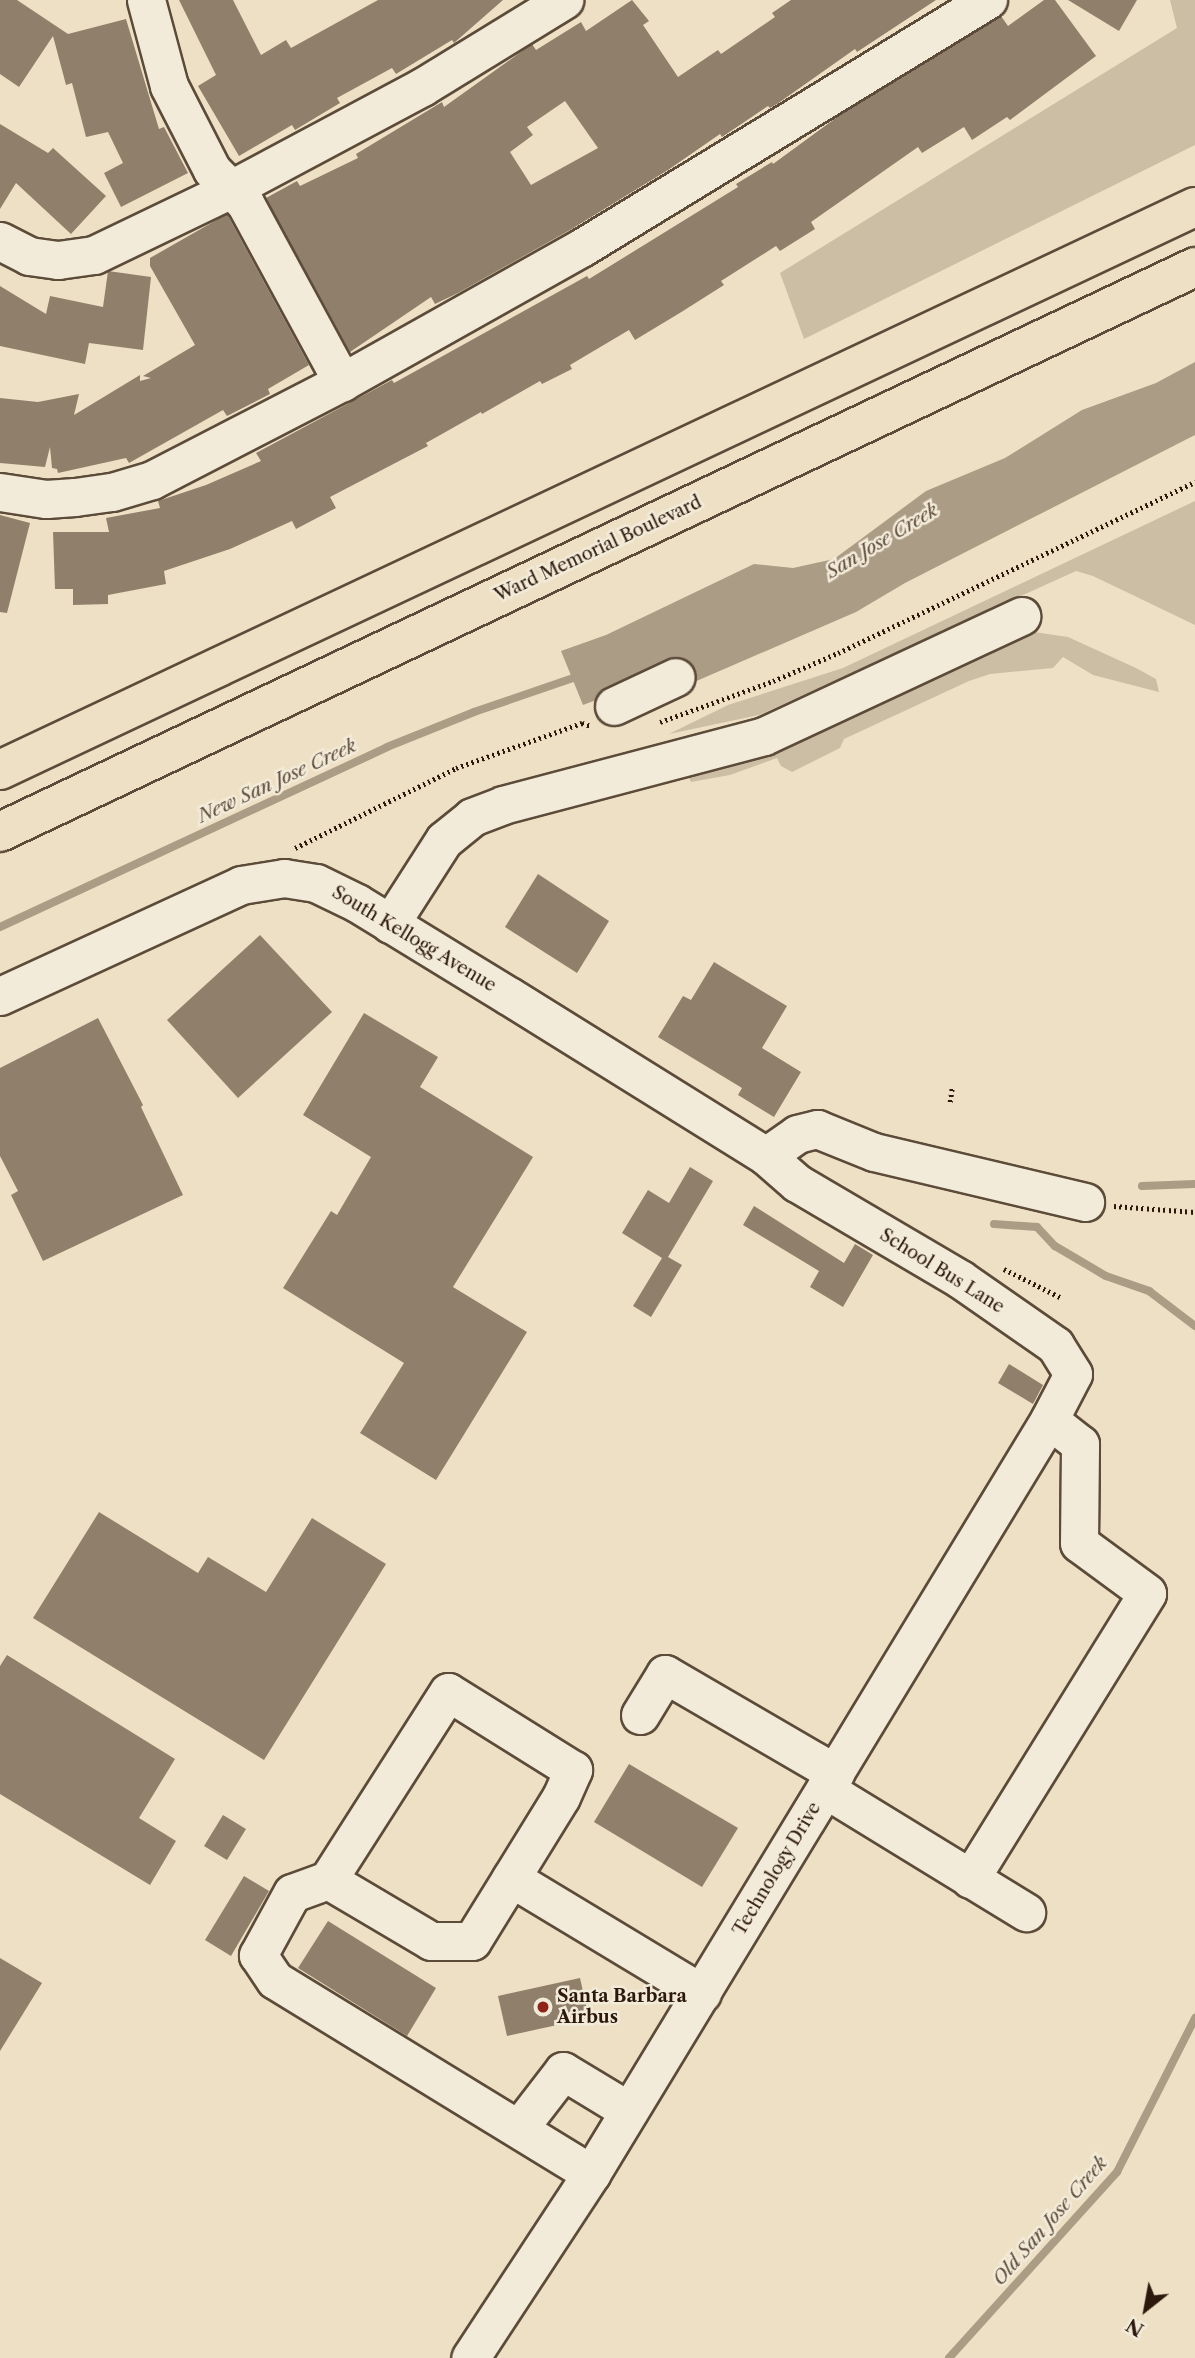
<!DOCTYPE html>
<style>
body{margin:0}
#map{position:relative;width:1195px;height:2358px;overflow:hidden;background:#ede0c4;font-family:"Libre Caslon Text",serif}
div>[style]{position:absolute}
.green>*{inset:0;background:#ccbea5}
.water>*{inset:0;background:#ab9c85}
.stream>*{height:8px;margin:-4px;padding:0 4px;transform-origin:4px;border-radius:4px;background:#ab9c85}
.building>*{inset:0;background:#90806b}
.path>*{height:4.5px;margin-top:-2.25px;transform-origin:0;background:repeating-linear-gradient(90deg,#2c190b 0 2px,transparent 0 5.5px)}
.roads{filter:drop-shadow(2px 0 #5c4b39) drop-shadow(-2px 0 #5c4b39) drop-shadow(0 2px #5c4b39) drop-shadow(0 -2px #5c4b39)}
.minor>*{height:37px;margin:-18.5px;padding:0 18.5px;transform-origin:18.5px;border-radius:18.5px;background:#f3ebd9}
.highway>*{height:38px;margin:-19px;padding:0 19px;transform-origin:19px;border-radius:19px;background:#ede0c4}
.dots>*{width:19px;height:19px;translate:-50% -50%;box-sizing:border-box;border:4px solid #f3ebd9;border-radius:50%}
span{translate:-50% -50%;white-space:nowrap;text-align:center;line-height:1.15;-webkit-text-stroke:5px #f3ebd9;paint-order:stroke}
.street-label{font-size:18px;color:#2c190b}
.poi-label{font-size:18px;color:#2c190b;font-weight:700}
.left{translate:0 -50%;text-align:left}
.water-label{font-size:19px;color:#5f4d3c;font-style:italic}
.north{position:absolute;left:1111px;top:2274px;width:70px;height:70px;-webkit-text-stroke:5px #f3ebd9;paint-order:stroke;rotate:211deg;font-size:19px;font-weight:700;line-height:28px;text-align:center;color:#2c190b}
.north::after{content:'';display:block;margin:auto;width:24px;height:32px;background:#2c190b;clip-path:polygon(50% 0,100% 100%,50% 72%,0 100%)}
</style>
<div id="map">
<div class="green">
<div style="clip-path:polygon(1170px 0,1195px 0,1195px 145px,804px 339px,780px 273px,1177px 28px)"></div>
<div style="clip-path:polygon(1195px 501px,1195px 625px,1093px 576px,1076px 571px,759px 715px,669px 734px,728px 705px,843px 668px)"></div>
<div style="clip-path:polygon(1034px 632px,1068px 637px,1136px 668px,1156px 679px,1159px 692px,1093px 675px,1063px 657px,1053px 668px,990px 674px,969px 681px,844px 739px,840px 748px,792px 772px,781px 766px,777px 758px,730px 775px,691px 782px,688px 776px,787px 746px,1018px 635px)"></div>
</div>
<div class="water">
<div style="clip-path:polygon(1195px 362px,1195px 435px,905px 583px,856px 612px,685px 686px,625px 689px,583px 705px,561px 651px,606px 635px,754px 564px,793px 568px,834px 559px,926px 491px,1005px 458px,1082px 410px,1156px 383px)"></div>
</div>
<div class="stream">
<div style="left:0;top:927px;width:427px;rotate:-24.9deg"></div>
<div style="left:387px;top:747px;width:94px;rotate:-21.9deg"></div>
<div style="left:474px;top:712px;width:114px;rotate:-18.9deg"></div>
<div style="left:1142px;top:1186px;width:53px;rotate:-2.2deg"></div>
<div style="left:994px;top:1224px;width:43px;rotate:4deg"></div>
<div style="left:1037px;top:1227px;width:26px;rotate:47deg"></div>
<div style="left:1055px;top:1246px;width:59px;rotate:30.5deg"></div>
<div style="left:1106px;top:1276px;width:46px;rotate:19.2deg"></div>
<div style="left:1149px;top:1291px;width:58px;rotate:37.3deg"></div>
<div style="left:949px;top:2358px;width:251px;rotate:-47.9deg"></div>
<div style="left:1117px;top:2172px;width:173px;rotate:-63.1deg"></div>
</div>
<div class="building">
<div style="clip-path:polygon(0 0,17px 0,68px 34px,126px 19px,159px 129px,164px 127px,188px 173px,121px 207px,104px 173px,123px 163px,108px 132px,86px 137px,72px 83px,66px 85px,53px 36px,19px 87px,0 74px)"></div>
<div style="clip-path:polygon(179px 0,233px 0,261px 55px,286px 40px,291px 48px,378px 0,503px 0,454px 43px,452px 40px,396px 74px,392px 68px,337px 98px,340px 103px,295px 130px,292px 125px,239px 156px,198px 86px,216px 75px)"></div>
<div style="clip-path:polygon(evenodd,632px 0,649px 21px,643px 25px,678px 77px,718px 50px,721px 54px,775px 17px,772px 13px,791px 0,936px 0,857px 52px,855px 49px,777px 104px,770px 108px,768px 106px,722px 137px,720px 134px,668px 170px,570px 230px,458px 293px,435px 304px,431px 297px,350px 352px,266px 198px,297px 181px,300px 186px,358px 158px,356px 154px,442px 102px,444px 107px,532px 44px,536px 50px,581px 22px,586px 31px,632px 0,565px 101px,598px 148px,531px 185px,510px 152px,533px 135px,527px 127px,565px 101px)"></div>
<div style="clip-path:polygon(1044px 0,1055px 0,1096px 56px,1010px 120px,1007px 117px,972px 140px,964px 127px,922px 153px,918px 147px,811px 222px,815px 229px,780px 251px,776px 246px,721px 281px,724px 285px,683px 311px,635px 340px,629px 330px,570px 365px,572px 369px,542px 384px,540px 381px,482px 414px,481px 412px,426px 443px,428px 446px,330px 497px,336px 508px,296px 529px,292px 521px,230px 549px,164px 571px,166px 584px,108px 595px,108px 604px,73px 605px,73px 589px,55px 589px,53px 532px,109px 532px,106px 518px,160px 508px,158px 501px,206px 485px,261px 461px,256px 453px,392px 380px,394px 383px,587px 276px,589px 279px,738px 187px,736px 184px,772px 162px,773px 164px,840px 115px,1001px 16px,1008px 26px)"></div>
<div style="clip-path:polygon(1068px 0,1137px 0,1119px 31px)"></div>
<div style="clip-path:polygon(0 124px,48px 153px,53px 148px,106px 196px,71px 234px,16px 183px,0 209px)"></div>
<div style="clip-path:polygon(227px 214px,309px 365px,268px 389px,270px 394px,227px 416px,223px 410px,129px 463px,126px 458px,58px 473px,57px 469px,52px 468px,50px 447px,45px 467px,0 463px,0 398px,38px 402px,79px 394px,74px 415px,140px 375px,140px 381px,151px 378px,143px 376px,195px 345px,150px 266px,150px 258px)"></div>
<div style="clip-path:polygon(108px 271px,151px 277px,143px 350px,89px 343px,85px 364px,0 346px,0 286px,46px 314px,50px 296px,103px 307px)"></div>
<div style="clip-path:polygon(0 515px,30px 523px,7px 613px,0 612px)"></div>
<div style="clip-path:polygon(538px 874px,609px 921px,577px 973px,505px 927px)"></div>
<div style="clip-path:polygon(260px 935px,332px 1012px,238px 1098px,167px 1020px)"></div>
<div style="clip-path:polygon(714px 962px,787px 1006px,762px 1048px,801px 1072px,774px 1117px,738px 1095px,742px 1088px,658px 1037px,683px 996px,691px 1000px)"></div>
<div style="clip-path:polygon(364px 1013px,438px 1057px,420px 1087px,533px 1157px,453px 1287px,527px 1332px,436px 1480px,360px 1433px,404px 1363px,283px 1288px,331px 1211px,337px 1215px,371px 1157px,303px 1115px)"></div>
<div style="clip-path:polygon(98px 1018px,143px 1105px,141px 1107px,183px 1195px,43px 1261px,11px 1195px,18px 1191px,0 1156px,0 1068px)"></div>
<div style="clip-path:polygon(690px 1167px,713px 1181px,668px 1257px,682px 1265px,651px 1317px,633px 1306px,662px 1258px,622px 1233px,648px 1190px,669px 1203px)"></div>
<div style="clip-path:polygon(754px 1206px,844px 1263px,855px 1244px,873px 1255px,843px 1307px,810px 1287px,819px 1271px,743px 1225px)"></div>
<div style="clip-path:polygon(1009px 1364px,1043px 1385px,1033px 1404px,998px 1383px)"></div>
<div style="clip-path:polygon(99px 1512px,198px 1573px,208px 1557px,266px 1592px,312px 1518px,386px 1564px,264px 1760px,33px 1618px)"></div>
<div style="clip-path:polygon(7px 1655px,175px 1759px,139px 1818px,176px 1841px,150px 1885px,0 1794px,0 1666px)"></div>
<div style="clip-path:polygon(629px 1764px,738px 1828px,702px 1887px,594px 1822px)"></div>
<div style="clip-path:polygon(223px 1815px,246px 1829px,227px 1860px,204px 1846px)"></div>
<div style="clip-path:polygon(244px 1876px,269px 1891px,231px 1956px,205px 1940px)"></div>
<div style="clip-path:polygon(328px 1921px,436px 1988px,407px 2036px,298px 1968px)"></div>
<div style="clip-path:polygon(0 1958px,42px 1983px,0 2051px)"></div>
<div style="clip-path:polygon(580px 1978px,589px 2018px,507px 2036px,498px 1996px)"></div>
</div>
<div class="path">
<div style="left:660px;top:722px;width:120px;rotate:-19.9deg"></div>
<div style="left:773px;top:681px;width:71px;rotate:-23.3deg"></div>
<div style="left:838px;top:653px;width:396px;rotate:-25.6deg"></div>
<div style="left:295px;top:848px;width:180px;rotate:-26.4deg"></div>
<div style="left:456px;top:768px;width:134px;rotate:-19.7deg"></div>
<div style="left:582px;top:723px;width:9px;rotate:18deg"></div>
<div style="left:950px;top:1102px;width:14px;rotate:-82deg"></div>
<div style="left:1114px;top:1206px;width:81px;rotate:4.2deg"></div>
<div style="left:1004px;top:1269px;width:63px;rotate:26.6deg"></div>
</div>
<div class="roads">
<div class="minor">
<div style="left:146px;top:0;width:89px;rotate:75deg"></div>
<div style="left:169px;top:86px;width:94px;rotate:62.9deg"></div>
<div style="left:212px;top:170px;width:47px;rotate:45deg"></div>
<div style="left:245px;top:203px;width:204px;rotate:61.5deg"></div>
<div style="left:0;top:241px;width:33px;rotate:27deg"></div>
<div style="left:29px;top:256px;width:29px;rotate:8deg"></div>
<div style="left:58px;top:260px;width:36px;rotate:-8deg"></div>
<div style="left:94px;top:255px;width:152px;rotate:-25.7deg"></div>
<div style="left:231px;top:189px;width:217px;rotate:-28.1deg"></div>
<div style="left:422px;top:87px;width:167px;rotate:-31.5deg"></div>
<div style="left:0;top:492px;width:47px;rotate:8.7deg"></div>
<div style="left:46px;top:499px;width:29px;rotate:-4deg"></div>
<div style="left:75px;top:497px;width:37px;rotate:-8deg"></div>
<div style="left:112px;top:492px;width:42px;rotate:-16.7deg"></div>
<div style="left:152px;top:480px;width:214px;rotate:-27.3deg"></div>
<div style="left:342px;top:382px;width:274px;rotate:-29.3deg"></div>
<div style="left:581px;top:248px;width:477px;rotate:-31.4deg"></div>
<div style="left:614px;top:706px;width:68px;rotate:-25.1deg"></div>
<div style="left:390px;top:924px;width:100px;rotate:-57.3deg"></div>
<div style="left:444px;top:840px;width:36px;rotate:-39deg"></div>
<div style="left:472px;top:817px;width:33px;rotate:-21deg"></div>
<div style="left:503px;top:805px;width:270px;rotate:-14.8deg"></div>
<div style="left:764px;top:736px;width:284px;rotate:-25deg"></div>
<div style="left:0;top:996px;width:265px;rotate:-24.7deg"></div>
<div style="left:241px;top:885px;width:44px;rotate:-9.2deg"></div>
<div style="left:284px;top:878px;width:32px;rotate:9deg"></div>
<div style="left:316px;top:883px;width:46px;rotate:26deg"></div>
<div style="left:357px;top:903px;width:178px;rotate:31.5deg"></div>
<div style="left:509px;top:996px;width:303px;rotate:31.9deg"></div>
<div style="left:766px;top:1156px;width:41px;rotate:41.1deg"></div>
<div style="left:797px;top:1183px;width:189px;rotate:30.5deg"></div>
<div style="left:960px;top:1279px;width:116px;rotate:34.8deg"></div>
<div style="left:1055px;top:1345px;width:34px;rotate:58deg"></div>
<div style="left:1073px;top:1374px;width:52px;rotate:117.6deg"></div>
<div style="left:1049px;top:1420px;width:882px;rotate:121.28deg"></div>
<div style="left:591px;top:2174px;width:220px;rotate:123.3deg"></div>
<div style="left:766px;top:1156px;width:38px;rotate:-35deg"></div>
<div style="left:797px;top:1134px;width:21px;rotate:-14deg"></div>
<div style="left:817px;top:1129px;width:61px;rotate:22deg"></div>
<div style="left:874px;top:1152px;width:217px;rotate:13.3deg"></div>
<div style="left:640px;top:1715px;width:48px;rotate:-58.6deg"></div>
<div style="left:665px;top:1674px;width:197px;rotate:30.2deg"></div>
<div style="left:825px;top:1789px;width:236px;rotate:31.5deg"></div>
<div style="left:511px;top:1878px;width:223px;rotate:31.1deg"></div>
<div style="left:970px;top:1879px;width:336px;rotate:-58.2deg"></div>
<div style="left:1147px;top:1593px;width:84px;rotate:-143.7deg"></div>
<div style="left:1079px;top:1543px;width:99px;rotate:-89.4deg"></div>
<div style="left:1080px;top:1444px;width:39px;rotate:-142deg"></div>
<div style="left:328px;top:1880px;width:120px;rotate:30.6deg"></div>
<div style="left:431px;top:1941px;width:41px"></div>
<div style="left:472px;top:1941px;width:169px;rotate:-58.3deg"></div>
<div style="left:561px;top:1797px;width:30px;rotate:-66deg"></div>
<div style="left:573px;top:1770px;width:147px;rotate:-148deg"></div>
<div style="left:448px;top:1692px;width:223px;rotate:122.6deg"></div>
<div style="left:328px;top:1880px;width:38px;rotate:160deg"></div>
<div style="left:292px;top:1893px;width:71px;rotate:118.7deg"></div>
<div style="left:258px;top:1955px;width:30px;rotate:56deg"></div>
<div style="left:275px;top:1980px;width:371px;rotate:31.5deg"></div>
<div style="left:519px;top:2128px;width:72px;rotate:-52.3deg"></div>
<div style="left:563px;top:2071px;width:77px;rotate:31.2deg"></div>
</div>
<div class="highway">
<div style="left:0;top:770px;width:1321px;rotate:-25.23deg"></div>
<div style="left:0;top:832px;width:1322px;rotate:-25.3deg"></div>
</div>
</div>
<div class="dots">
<div style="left:543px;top:2007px;background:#8f2418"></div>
</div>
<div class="street-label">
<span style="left:598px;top:549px;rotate:-25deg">Ward Memorial Boulevard</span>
<span style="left:414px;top:939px;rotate:31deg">South Kellogg Avenue</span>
<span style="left:942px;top:1271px;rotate:32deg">School Bus Lane</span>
<span style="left:777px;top:1869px;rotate:-59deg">Technology Drive</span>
</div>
<div class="poi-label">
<span class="left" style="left:557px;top:2007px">Santa Barbara<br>Airbus</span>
</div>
<div class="water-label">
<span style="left:882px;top:541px;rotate:-31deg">San Jose Creek</span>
<span style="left:277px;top:781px;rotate:-25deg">New San Jose Creek</span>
<span style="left:1050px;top:2221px;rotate:-49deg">Old San Jose Creek</span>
</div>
<div class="north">N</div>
</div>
